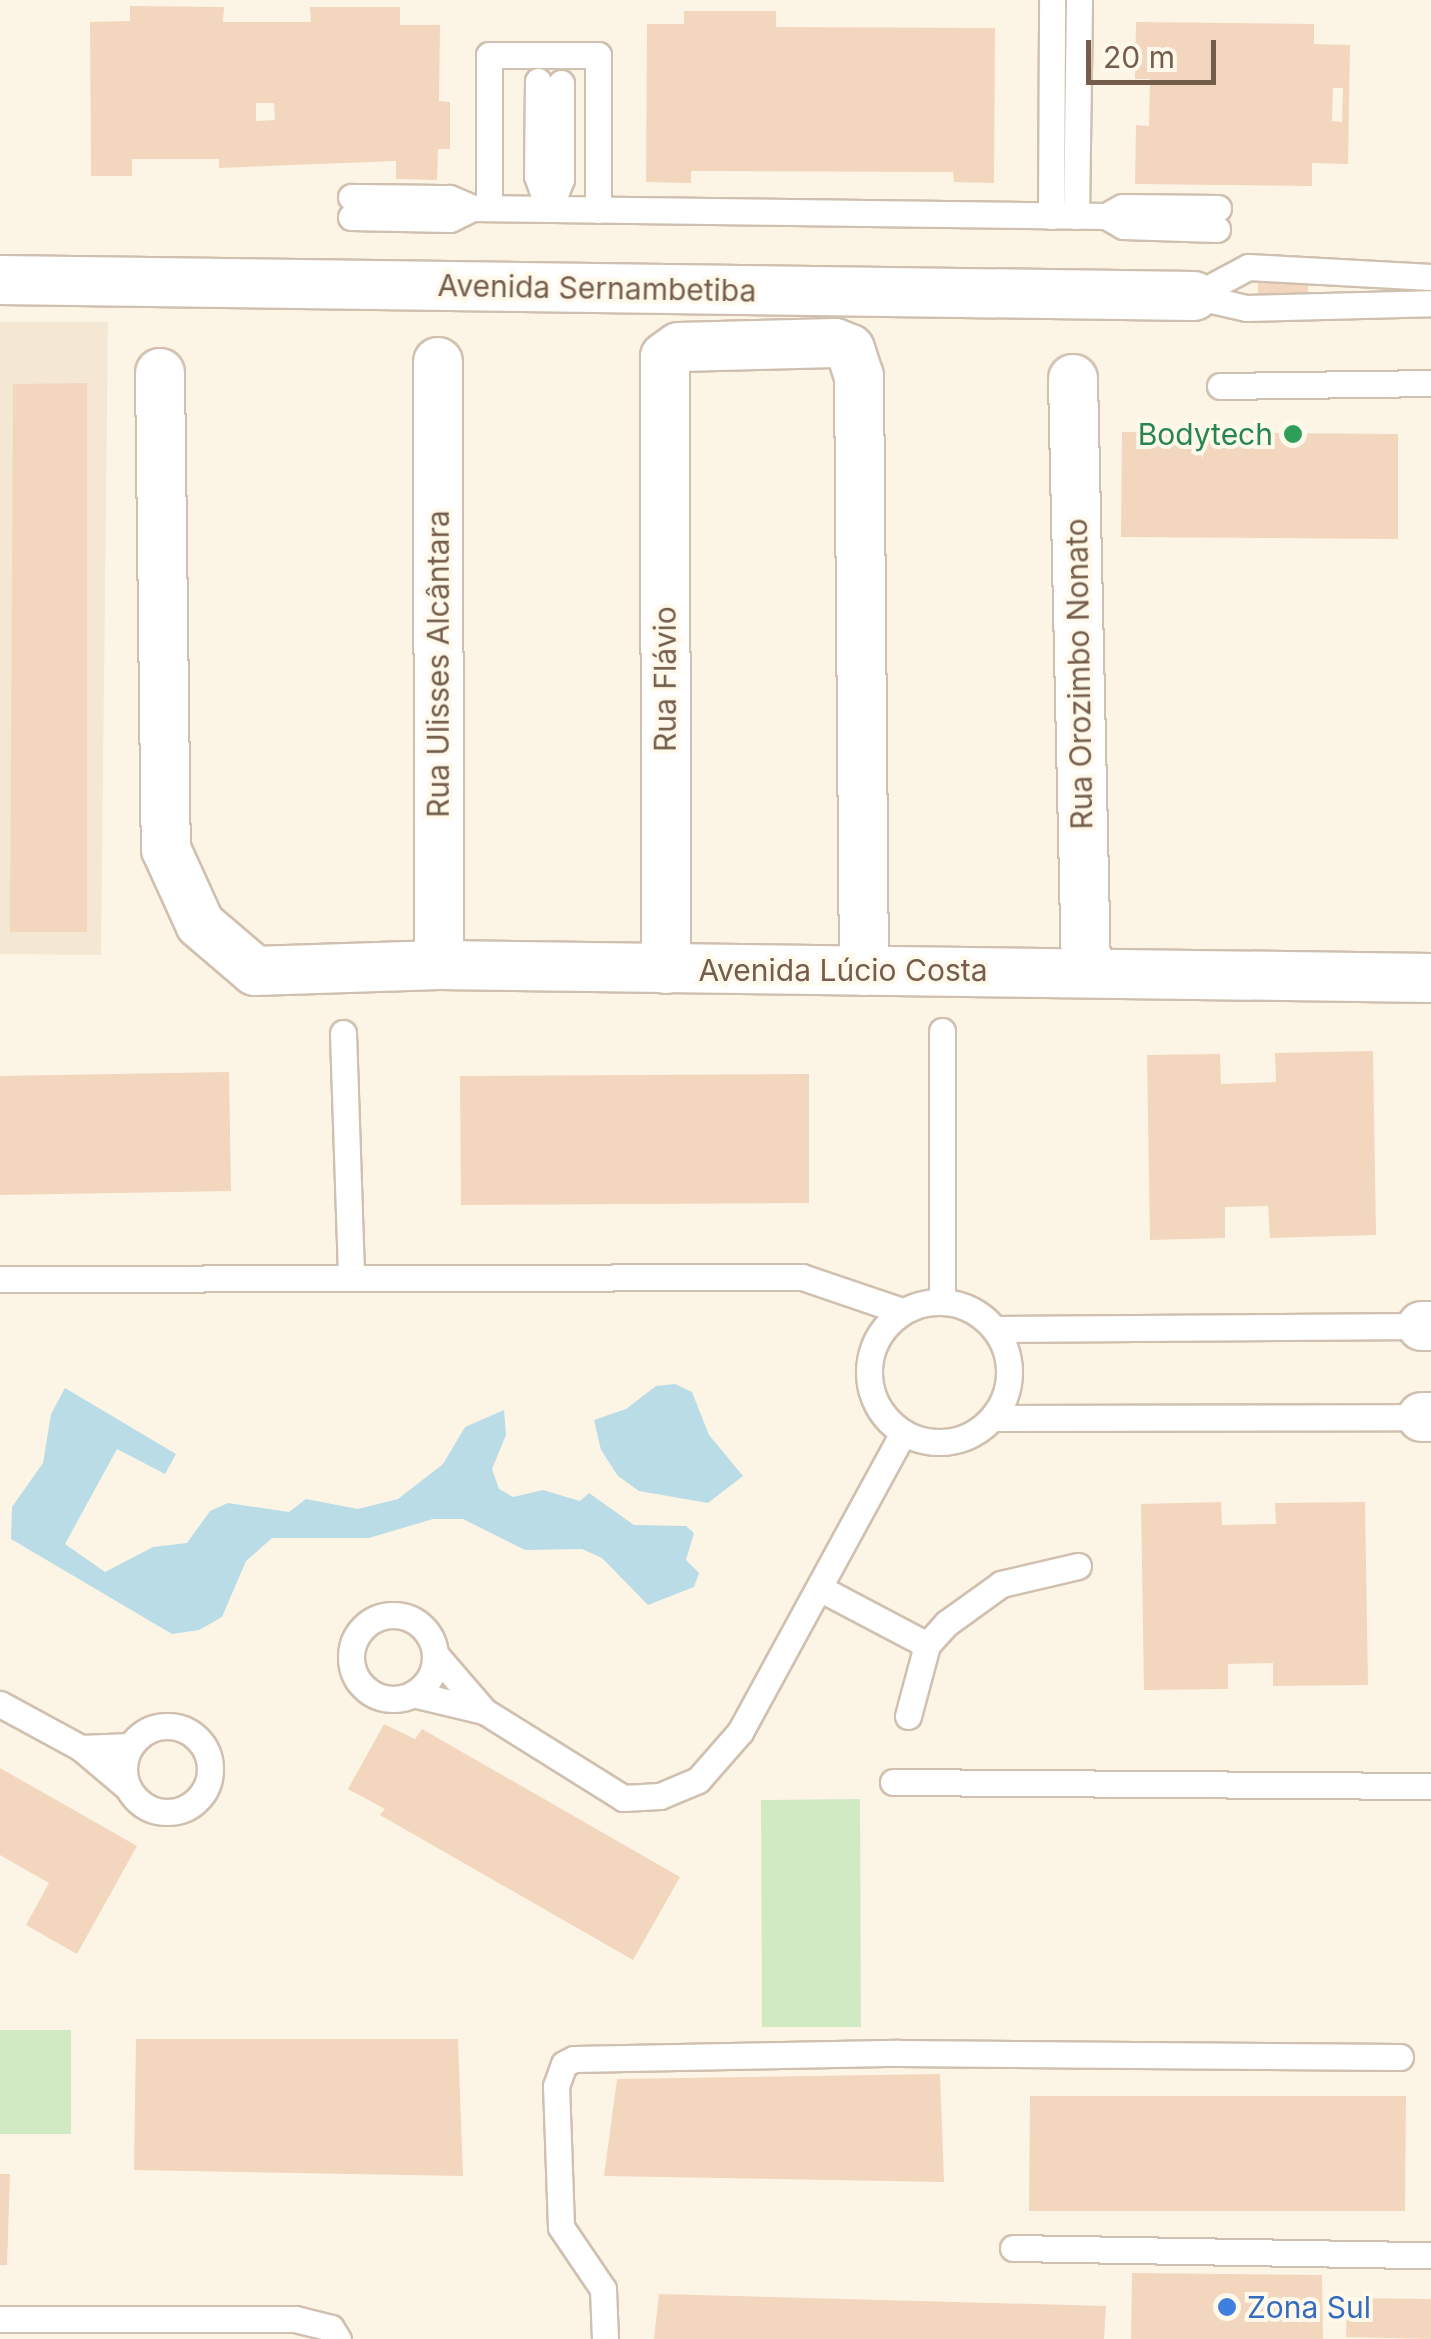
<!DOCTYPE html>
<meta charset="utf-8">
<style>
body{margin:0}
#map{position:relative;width:1431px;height:2339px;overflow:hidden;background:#fcf5e6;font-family:Inter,sans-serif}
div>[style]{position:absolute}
.residential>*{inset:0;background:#f4e8d4}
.green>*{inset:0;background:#d1eac4}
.water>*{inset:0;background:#badce6}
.building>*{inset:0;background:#f2d6bd}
.roads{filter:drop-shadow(2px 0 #d0c0af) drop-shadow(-2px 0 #d0c0af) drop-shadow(0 2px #d0c0af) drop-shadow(0 -2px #d0c0af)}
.service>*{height:25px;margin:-12.5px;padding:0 12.5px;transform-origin:12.5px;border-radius:12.5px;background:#fff}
.service>.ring{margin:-12.5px;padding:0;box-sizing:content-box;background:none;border:25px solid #fff;border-radius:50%}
.minor>*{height:48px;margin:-24px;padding:0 24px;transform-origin:24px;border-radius:24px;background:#fff}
.dots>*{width:28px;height:28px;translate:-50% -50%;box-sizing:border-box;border:5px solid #fff9ec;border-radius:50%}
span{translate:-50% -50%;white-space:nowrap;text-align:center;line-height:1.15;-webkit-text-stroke:8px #fff9ec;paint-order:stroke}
.street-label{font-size:30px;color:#755d4b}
.leisure-label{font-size:30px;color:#27864d}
.right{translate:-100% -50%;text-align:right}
.shop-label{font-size:30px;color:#366cbe}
.left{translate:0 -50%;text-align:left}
.scale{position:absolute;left:1086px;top:40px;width:130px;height:45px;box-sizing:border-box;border:5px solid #755d4b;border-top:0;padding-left:12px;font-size:30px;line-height:35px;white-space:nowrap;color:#755d4b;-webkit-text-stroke:8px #fff9ec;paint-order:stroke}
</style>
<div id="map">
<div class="residential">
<div style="clip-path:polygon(0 322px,108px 322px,101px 955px,0 954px)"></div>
</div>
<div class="green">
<div style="clip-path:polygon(860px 1799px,861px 2027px,762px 2027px,761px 1800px)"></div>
<div style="clip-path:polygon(0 2030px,71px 2030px,71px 2134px,0 2134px)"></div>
</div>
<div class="water">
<div style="clip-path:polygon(675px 1384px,692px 1392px,709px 1435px,743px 1476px,708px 1503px,639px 1491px,618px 1476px,601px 1450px,594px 1420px,626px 1409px,656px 1386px)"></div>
<div style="clip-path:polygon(65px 1388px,176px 1454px,165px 1474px,117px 1449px,65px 1544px,105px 1572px,153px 1547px,187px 1543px,210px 1511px,228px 1503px,289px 1512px,306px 1499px,358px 1509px,398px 1499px,443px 1464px,465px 1427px,504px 1410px,506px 1435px,492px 1469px,499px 1489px,513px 1497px,543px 1490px,580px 1501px,589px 1493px,634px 1525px,686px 1526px,694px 1533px,686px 1560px,699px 1573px,694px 1587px,648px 1605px,602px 1558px,582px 1549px,525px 1550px,463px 1519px,433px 1519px,369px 1538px,272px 1538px,246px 1561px,222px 1617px,199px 1630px,172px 1634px,11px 1539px,12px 1507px,43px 1463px,51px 1414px)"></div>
</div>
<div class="building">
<div style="clip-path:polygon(evenodd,130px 6px,224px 7px,223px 22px,311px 22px,310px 7px,400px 7px,400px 25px,440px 25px,439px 101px,450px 102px,450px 149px,438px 149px,437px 180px,396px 179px,396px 161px,219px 168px,219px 159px,132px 159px,132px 176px,91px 176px,90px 22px,130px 21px,130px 6px,256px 103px,274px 103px,275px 120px,256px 121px,256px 103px)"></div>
<div style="clip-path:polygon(684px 11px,776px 11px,776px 27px,995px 28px,994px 183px,954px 182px,953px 172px,691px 171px,691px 183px,646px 182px,647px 24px,684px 24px)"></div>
<div style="clip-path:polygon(evenodd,1136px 22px,1314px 24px,1314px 44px,1350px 45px,1348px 164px,1312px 163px,1312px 186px,1135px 184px,1136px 125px,1149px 126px,1150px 79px,1135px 79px,1136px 22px,1333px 88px,1343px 88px,1342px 122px,1332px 121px,1333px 88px)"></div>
<div style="clip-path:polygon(1308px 279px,1308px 296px,1258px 297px,1258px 280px)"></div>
<div style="clip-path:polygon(87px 383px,87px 932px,10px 932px,13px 384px)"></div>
<div style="clip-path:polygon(1122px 432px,1398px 434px,1398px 539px,1121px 537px)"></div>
<div style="clip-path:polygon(1373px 1051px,1376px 1235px,1270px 1238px,1268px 1206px,1225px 1207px,1225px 1238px,1150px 1240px,1147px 1055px,1220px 1054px,1221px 1084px,1276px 1082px,1275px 1053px)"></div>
<div style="clip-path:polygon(229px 1072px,231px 1191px,0 1195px,0 1076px)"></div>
<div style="clip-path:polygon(809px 1074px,809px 1203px,461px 1205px,460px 1076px)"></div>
<div style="clip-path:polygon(1221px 1502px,1222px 1525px,1276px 1524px,1275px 1503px,1365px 1502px,1368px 1685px,1273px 1686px,1273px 1663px,1228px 1664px,1228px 1689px,1144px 1690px,1141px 1504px)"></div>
<div style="clip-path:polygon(384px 1724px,415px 1739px,422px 1729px,680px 1877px,633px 1960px,380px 1815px,385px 1809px,348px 1789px)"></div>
<div style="clip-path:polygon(0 1768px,137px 1846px,77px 1954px,26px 1925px,49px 1883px,0 1855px)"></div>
<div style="clip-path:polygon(136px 2039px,458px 2039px,463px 2176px,134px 2170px)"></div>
<div style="clip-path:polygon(940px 2074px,944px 2182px,604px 2176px,617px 2079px)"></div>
<div style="clip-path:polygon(1030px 2096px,1406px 2096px,1405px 2211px,1029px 2211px)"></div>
<div style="clip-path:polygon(0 2174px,10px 2174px,7px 2265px,0 2265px)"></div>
<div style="clip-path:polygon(1132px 2273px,1322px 2275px,1323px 2339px,1131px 2339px)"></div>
<div style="clip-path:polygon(659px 2294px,1106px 2306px,1104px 2339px,654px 2339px)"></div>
<div style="clip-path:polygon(1347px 2298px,1431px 2299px,1431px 2339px,1346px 2337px)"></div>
</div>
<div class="roads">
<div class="service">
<div style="left:538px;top:81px;width:95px;rotate:90.6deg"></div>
<div style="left:537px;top:176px;width:35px;rotate:70deg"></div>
<div style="left:549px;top:209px;width:32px;rotate:-68deg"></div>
<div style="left:561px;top:179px;width:96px;rotate:-90deg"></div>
<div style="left:473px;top:208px;width:633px;rotate:0.72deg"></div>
<div style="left:489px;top:208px;width:153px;rotate:-90deg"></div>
<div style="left:489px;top:55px;width:109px"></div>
<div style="left:598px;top:55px;width:155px;rotate:90deg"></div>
<div style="left:1051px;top:216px;width:216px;rotate:-89.7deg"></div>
<div style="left:1076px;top:216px;width:216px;rotate:-89.2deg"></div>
<div style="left:351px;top:217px;width:99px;rotate:1.2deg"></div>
<div style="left:450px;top:219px;width:25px;rotate:-26deg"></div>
<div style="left:473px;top:208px;width:26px;rotate:-157deg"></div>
<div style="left:449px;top:198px;width:98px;rotate:-179.4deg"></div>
<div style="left:1217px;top:229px;width:94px;rotate:-178.2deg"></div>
<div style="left:1123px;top:226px;width:20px;rotate:-150deg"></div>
<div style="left:1106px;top:216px;width:18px;rotate:-29deg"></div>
<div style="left:1122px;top:207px;width:96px;rotate:0.6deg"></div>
<div style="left:1431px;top:277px;width:183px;rotate:-176.9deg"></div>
<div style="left:1248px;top:267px;width:61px;rotate:151.8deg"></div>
<div style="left:1194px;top:296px;width:53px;rotate:13deg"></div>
<div style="left:1246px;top:308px;width:185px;rotate:-1.5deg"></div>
<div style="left:1220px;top:386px;width:211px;rotate:-0.8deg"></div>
<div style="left:942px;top:1031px;width:270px;rotate:90deg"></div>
<div style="left:343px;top:1033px;width:245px;rotate:88.1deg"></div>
<div style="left:0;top:1279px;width:802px;rotate:-0.14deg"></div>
<div style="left:802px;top:1277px;width:106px;rotate:18.8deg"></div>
<div class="ring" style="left:869px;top:1302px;width:115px;height:115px"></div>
<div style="left:995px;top:1329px;width:427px;rotate:-0.4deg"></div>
<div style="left:993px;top:1418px;width:429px;rotate:-0.1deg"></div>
<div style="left:821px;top:1589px;width:120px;rotate:27.8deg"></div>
<div class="ring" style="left:351px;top:1615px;width:59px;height:59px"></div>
<div style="left:413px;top:1694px;width:73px;rotate:13.5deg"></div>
<div style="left:484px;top:1711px;width:75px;rotate:-130.7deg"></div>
<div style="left:0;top:1704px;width:92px;rotate:28.5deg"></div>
<div style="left:484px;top:1711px;width:164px;rotate:32deg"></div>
<div style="left:623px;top:1798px;width:37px;rotate:-3deg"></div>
<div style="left:660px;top:1796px;width:41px;rotate:-22.8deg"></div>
<div style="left:698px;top:1780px;width:64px;rotate:-48.8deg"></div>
<div style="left:740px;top:1732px;width:341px;rotate:-61.4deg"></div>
<div style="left:908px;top:1716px;width:73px;rotate:-75deg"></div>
<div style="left:927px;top:1645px;width:30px;rotate:-48deg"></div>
<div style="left:947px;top:1623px;width:67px;rotate:-35.8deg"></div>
<div style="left:1001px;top:1584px;width:79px;rotate:-13.2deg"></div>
<div class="ring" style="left:124px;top:1726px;width:61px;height:61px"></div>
<div style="left:893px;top:1782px;width:538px;rotate:0.43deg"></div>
<div style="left:127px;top:1787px;width:60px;rotate:-139.7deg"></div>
<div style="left:81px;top:1748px;width:49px;rotate:-2.3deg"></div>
<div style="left:1013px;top:2248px;width:418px;rotate:1deg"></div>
<div style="left:0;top:2319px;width:295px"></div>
<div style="left:295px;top:2319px;width:37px;rotate:14deg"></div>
<div style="left:331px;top:2328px;width:13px;rotate:58deg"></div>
<div style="left:605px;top:2339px;width:50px;rotate:-92.3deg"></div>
<div style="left:603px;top:2289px;width:75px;rotate:-124.1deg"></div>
<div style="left:561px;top:2227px;width:141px;rotate:-92deg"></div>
<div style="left:556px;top:2086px;width:23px;rotate:-70deg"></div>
<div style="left:564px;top:2064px;width:11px;rotate:-27deg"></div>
<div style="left:574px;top:2059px;width:325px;rotate:-1.1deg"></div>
<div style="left:899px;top:2053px;width:501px;rotate:0.46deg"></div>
</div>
<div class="minor">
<div style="left:0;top:280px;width:1194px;rotate:0.77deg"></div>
<div style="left:438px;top:362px;width:603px;rotate:89.9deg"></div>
<div style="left:160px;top:373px;width:476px;rotate:89.3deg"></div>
<div style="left:166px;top:849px;width:82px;rotate:65.6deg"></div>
<div style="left:200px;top:924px;width:72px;rotate:40.5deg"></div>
<div style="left:255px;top:971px;width:184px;rotate:-1.9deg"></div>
<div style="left:439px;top:965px;width:992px;rotate:0.75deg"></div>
<div style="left:1073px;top:379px;width:591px;rotate:88.74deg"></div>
<div style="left:666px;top:969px;width:612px;rotate:-90.09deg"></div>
<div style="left:665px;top:357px;width:17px;rotate:-36deg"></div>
<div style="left:679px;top:347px;width:156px;rotate:-1.5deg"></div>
<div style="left:835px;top:343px;width:16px;rotate:22deg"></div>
<div style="left:850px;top:349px;width:28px;rotate:72deg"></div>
<div style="left:859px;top:376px;width:595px;rotate:89.52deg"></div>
<div style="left:1422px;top:1326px;width:9px"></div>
<div style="left:1422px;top:1417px;width:9px"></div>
</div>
</div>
<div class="dots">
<div style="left:1293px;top:434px;background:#2e9e5b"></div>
<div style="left:1227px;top:2307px;background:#3f7fe0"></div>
</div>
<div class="street-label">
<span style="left:597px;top:288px;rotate:1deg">Avenida Sernambetiba</span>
<span style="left:438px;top:664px;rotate:-90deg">Rua Ulisses Alcântara</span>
<span style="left:1079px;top:674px;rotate:-91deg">Rua Orozimbo Nonato</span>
<span style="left:665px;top:679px;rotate:-90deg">Rua Flávio</span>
<span style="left:843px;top:970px">Avenida Lúcio Costa</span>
</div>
<div class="leisure-label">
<span class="right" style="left:1273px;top:434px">Bodytech</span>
</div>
<div class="shop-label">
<span class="left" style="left:1247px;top:2307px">Zona Sul</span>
</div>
<div class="scale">20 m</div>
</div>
